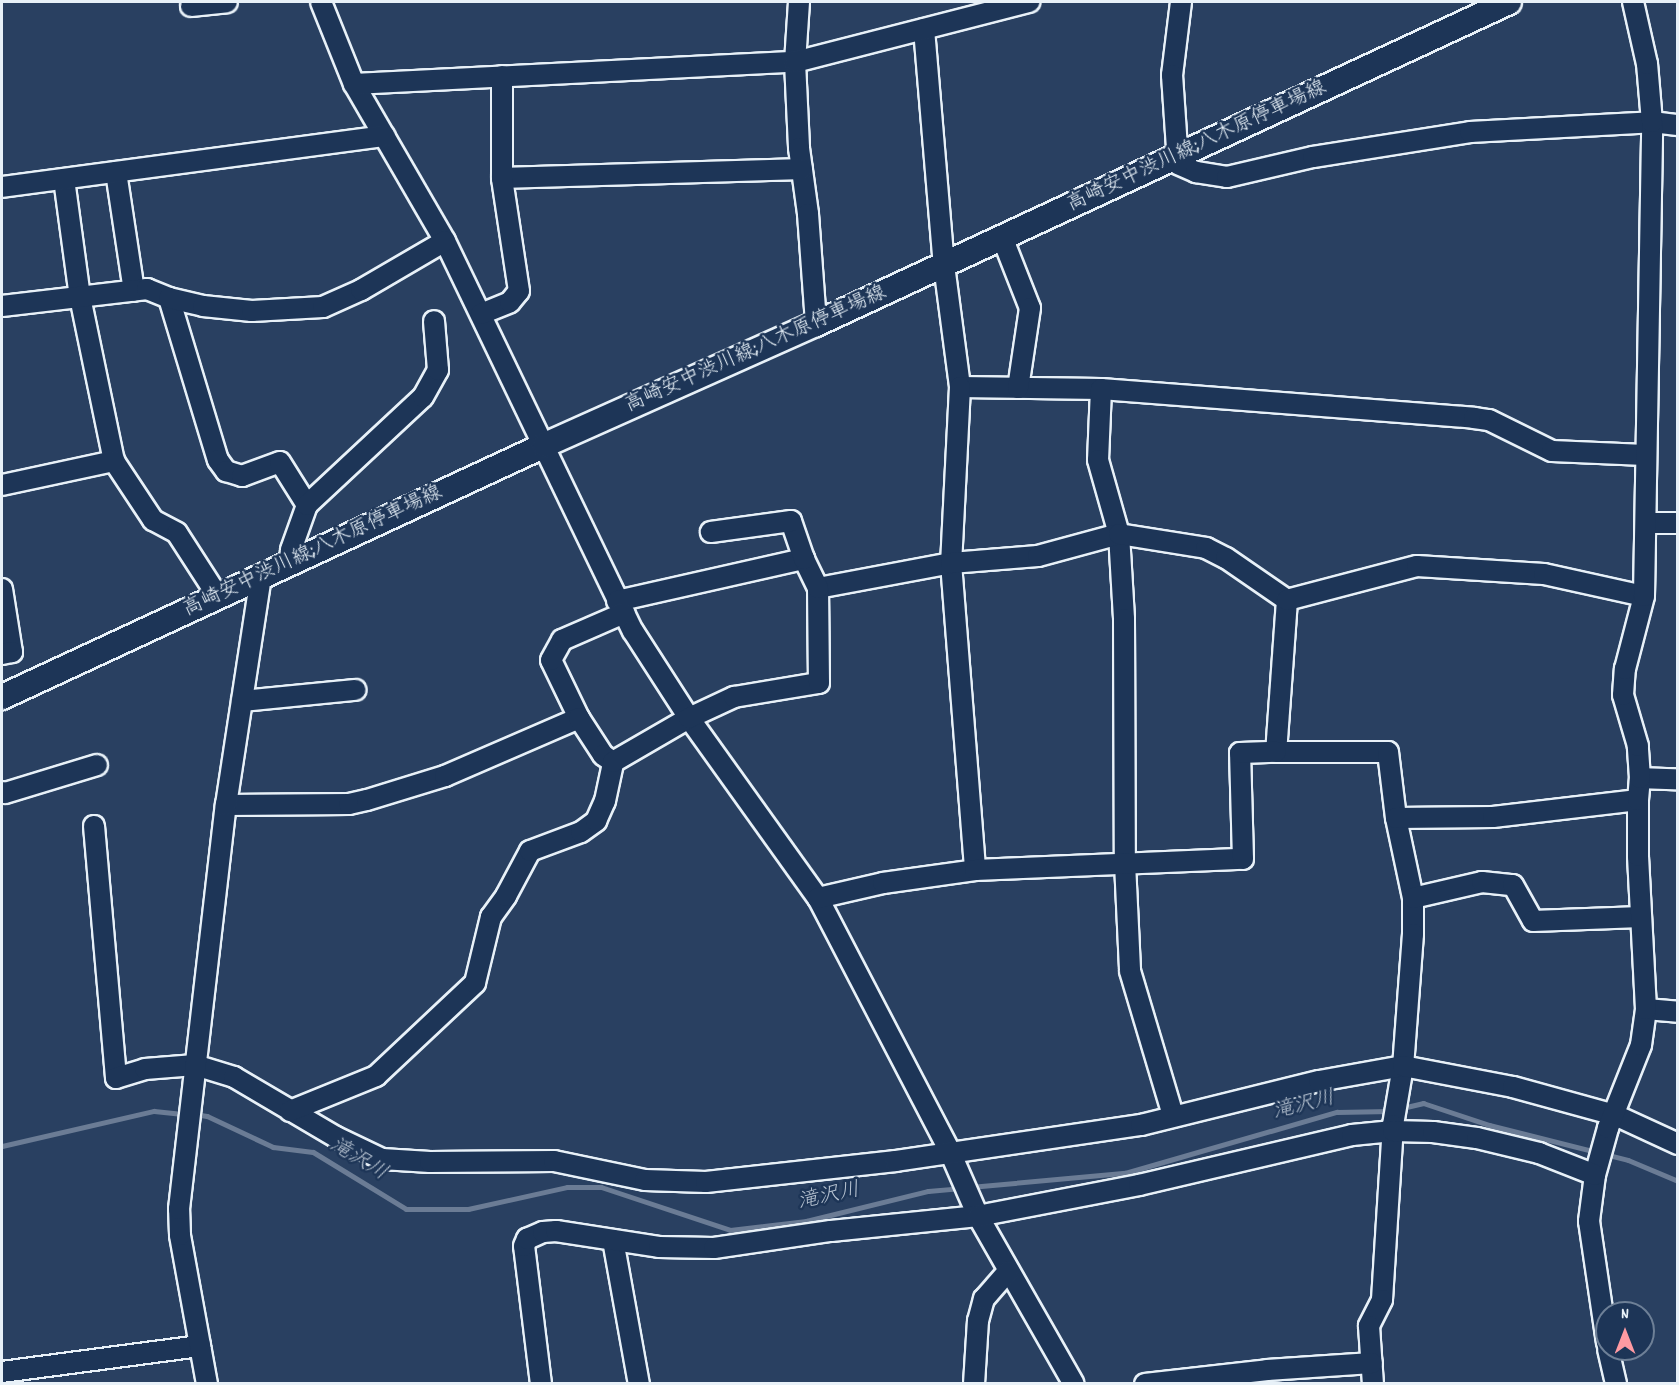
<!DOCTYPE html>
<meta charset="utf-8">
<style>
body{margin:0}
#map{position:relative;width:1679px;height:1385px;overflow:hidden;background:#294061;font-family:Dekko,"Klee One",sans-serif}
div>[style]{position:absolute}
.stream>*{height:5px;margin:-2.5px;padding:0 2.5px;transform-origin:2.5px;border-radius:2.5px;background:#6b7c95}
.roads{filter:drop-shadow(2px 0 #e8f1f8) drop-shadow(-2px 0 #e8f1f8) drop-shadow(0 2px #e8f1f8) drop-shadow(0 -2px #e8f1f8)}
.minor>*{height:20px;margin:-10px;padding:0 10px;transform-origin:10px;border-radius:10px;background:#1d3557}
.major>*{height:24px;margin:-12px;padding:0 12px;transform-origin:12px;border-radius:12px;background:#1d3557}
span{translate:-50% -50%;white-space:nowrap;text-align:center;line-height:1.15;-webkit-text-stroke:5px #1d3557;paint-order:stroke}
.street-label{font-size:20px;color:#e8f1f8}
.water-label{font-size:21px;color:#b6c2d0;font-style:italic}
.frame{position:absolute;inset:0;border:3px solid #e8f1f8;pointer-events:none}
.north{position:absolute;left:1595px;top:1301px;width:60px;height:60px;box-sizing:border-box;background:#1d3557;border:2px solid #6e8097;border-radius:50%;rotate:0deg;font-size:16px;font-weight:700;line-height:24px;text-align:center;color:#e8f1f8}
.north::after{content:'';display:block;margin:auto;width:21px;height:27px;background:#ff9aa2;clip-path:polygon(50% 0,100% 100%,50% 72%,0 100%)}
</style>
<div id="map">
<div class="stream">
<div style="left:1402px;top:1108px;width:22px;rotate:-13deg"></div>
<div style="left:1423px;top:1103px;width:70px;rotate:18.4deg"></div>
<div style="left:1489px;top:1125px;width:143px;rotate:14.1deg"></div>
<div style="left:1628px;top:1160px;width:54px;rotate:22.8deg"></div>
<div style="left:194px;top:1114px;width:13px;rotate:9deg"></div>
<div style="left:207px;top:1116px;width:73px;rotate:25.2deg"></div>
<div style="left:273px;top:1147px;width:40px;rotate:7.1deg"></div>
<div style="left:313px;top:1152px;width:109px;rotate:31.5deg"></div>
<div style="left:406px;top:1209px;width:62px"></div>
<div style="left:468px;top:1209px;width:101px;rotate:-12.5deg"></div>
<div style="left:567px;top:1187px;width:34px"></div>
<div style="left:601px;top:1187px;width:136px;rotate:18.4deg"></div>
<div style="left:730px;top:1230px;width:77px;rotate:-6.8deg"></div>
<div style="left:806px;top:1221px;width:126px;rotate:-13.8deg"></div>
<div style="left:928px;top:1191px;width:33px;rotate:-5deg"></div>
<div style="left:2px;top:1146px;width:156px;rotate:-13deg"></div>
<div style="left:154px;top:1111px;width:31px;rotate:6deg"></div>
<div style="left:970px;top:1187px;width:156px;rotate:-5.2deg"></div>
<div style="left:1125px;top:1173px;width:221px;rotate:-16.1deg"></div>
<div style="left:1337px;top:1112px;width:53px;rotate:-1.1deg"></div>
</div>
<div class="roads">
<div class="minor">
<div style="left:321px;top:2px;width:88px;rotate:68.1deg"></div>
<div style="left:354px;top:84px;width:181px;rotate:59.9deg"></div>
<div style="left:445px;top:241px;width:433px;rotate:64.3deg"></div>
<div style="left:633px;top:631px;width:103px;rotate:57.2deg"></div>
<div style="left:689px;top:718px;width:221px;rotate:54.4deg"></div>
<div style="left:818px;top:898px;width:286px;rotate:62.5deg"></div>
<div style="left:950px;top:1152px;width:70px;rotate:66.4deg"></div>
<div style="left:978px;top:1216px;width:193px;rotate:60.3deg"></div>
<div style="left:799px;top:2px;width:60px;rotate:93.8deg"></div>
<div style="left:795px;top:62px;width:86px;rotate:87.3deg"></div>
<div style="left:799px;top:148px;width:67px;rotate:82.2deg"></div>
<div style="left:808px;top:214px;width:110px;rotate:85.8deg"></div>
<div style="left:1181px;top:2px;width:74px;rotate:97deg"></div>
<div style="left:1172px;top:75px;width:89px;rotate:86.1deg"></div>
<div style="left:1178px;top:164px;width:20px;rotate:24deg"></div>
<div style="left:1196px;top:172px;width:31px;rotate:9deg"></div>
<div style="left:1227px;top:177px;width:88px;rotate:-13.1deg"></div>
<div style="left:1313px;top:157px;width:159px;rotate:-9deg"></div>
<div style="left:1470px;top:132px;width:182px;rotate:-3.1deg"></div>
<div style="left:1652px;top:122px;width:26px;rotate:7deg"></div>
<div style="left:191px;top:6px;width:36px;rotate:-6deg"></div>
<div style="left:924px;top:29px;width:237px;rotate:85.2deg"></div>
<div style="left:944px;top:265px;width:123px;rotate:82.5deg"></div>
<div style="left:960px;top:387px;width:141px;rotate:0.8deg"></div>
<div style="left:1101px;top:389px;width:374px;rotate:4.4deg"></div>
<div style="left:1474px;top:418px;width:15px;rotate:8deg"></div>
<div style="left:1489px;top:420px;width:70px;rotate:26.2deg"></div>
<div style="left:1552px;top:451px;width:93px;rotate:2.5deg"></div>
<div style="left:354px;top:84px;width:442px;rotate:-2.9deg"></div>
<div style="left:795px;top:62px;width:242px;rotate:-14.4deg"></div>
<div style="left:116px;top:172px;width:120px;rotate:81.4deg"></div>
<div style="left:502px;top:178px;width:300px;rotate:-1.7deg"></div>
<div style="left:64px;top:179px;width:119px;rotate:82.3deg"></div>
<div style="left:80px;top:297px;width:167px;rotate:78.3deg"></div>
<div style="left:114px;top:461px;width:71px;rotate:56.5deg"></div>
<div style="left:153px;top:520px;width:27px;rotate:28deg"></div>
<div style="left:177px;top:533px;width:74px;rotate:57.2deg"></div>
<div style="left:2px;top:187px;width:386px;rotate:-7.6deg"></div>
<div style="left:1002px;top:237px;width:76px;rotate:68.5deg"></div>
<div style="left:1030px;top:308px;width:81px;rotate:98.5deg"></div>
<div style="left:169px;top:298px;width:169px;rotate:73.2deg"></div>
<div style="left:218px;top:460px;width:14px;rotate:54deg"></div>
<div style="left:226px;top:471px;width:17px;rotate:17deg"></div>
<div style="left:242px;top:476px;width:40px;rotate:-20.2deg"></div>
<div style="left:280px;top:462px;width:51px;rotate:57.9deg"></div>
<div style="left:307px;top:505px;width:48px;rotate:109.6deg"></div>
<div style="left:291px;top:550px;width:12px;rotate:95deg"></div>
<div style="left:2px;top:306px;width:146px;rotate:-6.7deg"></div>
<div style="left:147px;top:289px;width:24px;rotate:22deg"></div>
<div style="left:169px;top:298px;width:35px;rotate:13deg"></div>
<div style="left:203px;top:306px;width:49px;rotate:5.8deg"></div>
<div style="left:252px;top:311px;width:71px;rotate:-3.2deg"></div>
<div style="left:323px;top:307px;width:42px;rotate:-24.1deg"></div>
<div style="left:361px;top:290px;width:97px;rotate:-30.3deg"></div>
<div style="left:481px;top:314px;width:31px;rotate:-22deg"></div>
<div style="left:510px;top:302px;width:14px;rotate:-51deg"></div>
<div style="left:519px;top:291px;width:114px;rotate:-98.6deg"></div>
<div style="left:502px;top:178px;width:102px;rotate:-90deg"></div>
<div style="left:960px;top:387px;width:176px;rotate:92.9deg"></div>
<div style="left:951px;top:563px;width:308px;rotate:85.5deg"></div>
<div style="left:1101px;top:389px;width:71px;rotate:92.4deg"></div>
<div style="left:1098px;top:460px;width:77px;rotate:74.2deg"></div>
<div style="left:1119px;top:534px;width:85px;rotate:86.6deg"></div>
<div style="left:1124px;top:619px;width:244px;rotate:89.8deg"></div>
<div style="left:1125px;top:863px;width:108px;rotate:87.3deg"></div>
<div style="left:1130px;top:971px;width:150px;rotate:73.4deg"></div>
<div style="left:2px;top:485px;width:115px;rotate:-12.1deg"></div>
<div style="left:307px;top:505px;width:158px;rotate:-43deg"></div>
<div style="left:423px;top:397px;width:31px;rotate:-61deg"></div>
<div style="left:438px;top:370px;width:49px;rotate:-94.7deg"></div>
<div style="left:1646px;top:523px;width:32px"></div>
<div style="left:818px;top:588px;width:135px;rotate:-10.6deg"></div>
<div style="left:951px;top:563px;width:87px;rotate:-4.6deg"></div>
<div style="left:1038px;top:556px;width:84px;rotate:-15.2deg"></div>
<div style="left:1119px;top:534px;width:88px;rotate:9.1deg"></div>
<div style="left:1206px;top:548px;width:22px;rotate:27deg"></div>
<div style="left:1226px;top:558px;width:74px;rotate:34.5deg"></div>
<div style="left:1287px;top:600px;width:152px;rotate:94.1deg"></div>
<div style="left:1276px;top:752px;width:112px"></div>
<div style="left:1388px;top:752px;width:66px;rotate:83.1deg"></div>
<div style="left:1396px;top:818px;width:82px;rotate:78deg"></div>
<div style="left:1413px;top:898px;width:36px;rotate:90deg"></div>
<div style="left:1413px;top:934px;width:132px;rotate:94.3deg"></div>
<div style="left:1403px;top:1066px;width:60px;rotate:99.6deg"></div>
<div style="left:1393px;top:1125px;width:175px;rotate:93.6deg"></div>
<div style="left:1382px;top:1300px;width:29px;rotate:117deg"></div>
<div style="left:1369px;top:1326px;width:58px;rotate:86.1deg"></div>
<div style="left:2px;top:589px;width:64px;rotate:81deg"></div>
<div style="left:12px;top:652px;width:10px;rotate:169deg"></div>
<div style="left:1287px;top:600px;width:134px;rotate:-14.7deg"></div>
<div style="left:1417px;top:566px;width:127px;rotate:3.6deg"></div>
<div style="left:1544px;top:574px;width:102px;rotate:12.4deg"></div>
<div style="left:617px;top:601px;width:192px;rotate:-12.7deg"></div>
<div style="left:242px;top:701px;width:114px;rotate:-5.6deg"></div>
<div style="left:579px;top:718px;width:64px;rotate:-115.8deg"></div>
<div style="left:551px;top:660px;width:23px;rotate:-61deg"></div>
<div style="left:562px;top:640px;width:68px;rotate:-23.5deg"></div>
<div style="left:1640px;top:778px;width:38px;rotate:2deg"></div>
<div style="left:2px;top:792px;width:3px;rotate:18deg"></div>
<div style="left:5px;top:793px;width:96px;rotate:-16.9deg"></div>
<div style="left:226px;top:805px;width:123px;rotate:-0.5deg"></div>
<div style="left:349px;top:804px;width:18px;rotate:-13deg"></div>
<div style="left:367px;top:800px;width:82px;rotate:-17.1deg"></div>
<div style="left:445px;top:776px;width:146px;rotate:-23.4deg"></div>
<div style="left:579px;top:718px;width:44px;rotate:57deg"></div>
<div style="left:603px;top:755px;width:12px;rotate:35deg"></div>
<div style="left:1396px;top:818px;width:97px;rotate:-0.6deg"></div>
<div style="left:1493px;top:817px;width:146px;rotate:-6.7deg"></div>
<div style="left:94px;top:826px;width:253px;rotate:85deg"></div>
<div style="left:116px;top:1078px;width:30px;rotate:-17deg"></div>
<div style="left:145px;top:1069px;width:50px;rotate:-4.6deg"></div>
<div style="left:195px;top:1065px;width:41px;rotate:17.1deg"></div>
<div style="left:234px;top:1077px;width:118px;rotate:30.5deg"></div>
<div style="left:336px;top:1137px;width:51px;rotate:25.6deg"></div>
<div style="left:382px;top:1159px;width:48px;rotate:3.6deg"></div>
<div style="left:430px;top:1162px;width:124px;rotate:-0.5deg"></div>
<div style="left:554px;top:1161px;width:93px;rotate:11.8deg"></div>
<div style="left:645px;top:1180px;width:61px;rotate:1.9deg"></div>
<div style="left:706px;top:1182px;width:191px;rotate:-6.3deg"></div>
<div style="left:896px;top:1161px;width:248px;rotate:-8.4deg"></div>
<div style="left:1141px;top:1125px;width:183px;rotate:-13.9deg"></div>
<div style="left:1319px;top:1081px;width:85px;rotate:-10.1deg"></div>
<div style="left:1403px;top:1066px;width:112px;rotate:10.8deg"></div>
<div style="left:1513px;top:1087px;width:106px;rotate:15.4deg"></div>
<div style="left:1615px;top:1115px;width:69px;rotate:24.7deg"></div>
<div style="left:818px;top:898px;width:67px;rotate:-13deg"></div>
<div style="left:883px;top:883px;width:93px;rotate:-8deg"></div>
<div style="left:975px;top:870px;width:268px;rotate:-2.4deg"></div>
<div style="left:1243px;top:859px;width:106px;rotate:-91.6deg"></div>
<div style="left:1240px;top:753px;width:36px;rotate:-2deg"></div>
<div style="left:1413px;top:898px;width:71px;rotate:-13.1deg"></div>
<div style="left:1482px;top:882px;width:31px;rotate:6deg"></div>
<div style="left:1513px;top:885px;width:41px;rotate:60.9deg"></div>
<div style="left:1533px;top:921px;width:108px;rotate:-2.1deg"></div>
<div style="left:1646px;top:1009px;width:32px;rotate:5deg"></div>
<div style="left:290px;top:1111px;width:93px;rotate:-22.1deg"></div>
<div style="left:376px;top:1076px;width:136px;rotate:-43.2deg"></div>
<div style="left:475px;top:983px;width:68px;rotate:-76.4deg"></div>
<div style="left:491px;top:917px;width:26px;rotate:-54deg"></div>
<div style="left:506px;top:896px;width:51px;rotate:-61.9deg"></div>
<div style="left:530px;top:851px;width:54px;rotate:-20.4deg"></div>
<div style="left:581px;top:832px;width:19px;rotate:-36deg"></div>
<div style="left:596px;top:821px;width:22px;rotate:-66deg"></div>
<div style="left:605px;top:801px;width:40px;rotate:-78deg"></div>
<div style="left:613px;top:762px;width:88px;rotate:-30.1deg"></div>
<div style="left:689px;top:718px;width:50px;rotate:-25deg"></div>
<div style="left:734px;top:697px;width:86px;rotate:-9.4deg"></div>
<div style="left:819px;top:683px;width:95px;rotate:-90.6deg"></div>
<div style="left:818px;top:588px;width:32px;rotate:-116deg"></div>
<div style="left:804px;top:559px;width:40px;rotate:-108.9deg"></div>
<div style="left:791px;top:521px;width:81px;rotate:172.2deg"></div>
<div style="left:613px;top:1240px;width:146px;rotate:79.8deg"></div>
<div style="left:1607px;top:1343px;width:123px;rotate:-98.4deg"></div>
<div style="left:1589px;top:1221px;width:46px;rotate:-82.6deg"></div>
<div style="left:1595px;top:1175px;width:49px;rotate:-74.5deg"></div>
<div style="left:1608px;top:1128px;width:89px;rotate:-68.3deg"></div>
<div style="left:1641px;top:1045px;width:36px;rotate:-82deg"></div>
<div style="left:1646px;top:1009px;width:153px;rotate:-93deg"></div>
<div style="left:1638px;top:856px;width:56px;rotate:-90deg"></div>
<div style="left:1638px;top:800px;width:22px;rotate:-85deg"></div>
<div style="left:1640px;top:778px;width:32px;rotate:-94deg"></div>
<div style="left:1638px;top:746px;width:53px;rotate:-106.4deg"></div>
<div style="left:1623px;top:695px;width:26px;rotate:-86deg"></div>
<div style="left:1625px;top:669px;width:75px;rotate:-75.4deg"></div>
<div style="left:1644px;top:596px;width:474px;rotate:-89deg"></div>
<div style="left:1652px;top:122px;width:58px;rotate:-94.9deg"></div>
<div style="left:1647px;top:64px;width:64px;rotate:-102.7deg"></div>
<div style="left:1608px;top:1349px;width:36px;rotate:77deg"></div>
<div style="left:2px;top:1372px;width:200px;rotate:-7.5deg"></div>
<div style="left:207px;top:1384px;width:151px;rotate:-100.3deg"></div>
<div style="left:180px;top:1235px;width:26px;rotate:-92deg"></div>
<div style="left:179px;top:1209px;width:407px;rotate:-83.4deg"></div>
<div style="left:226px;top:805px;width:233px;rotate:-81.3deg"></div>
<div style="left:541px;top:1384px;width:139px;rotate:-97deg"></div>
<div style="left:524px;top:1246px;width:8px;rotate:-67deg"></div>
<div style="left:527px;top:1239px;width:17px;rotate:-24deg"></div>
<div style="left:543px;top:1232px;width:13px;rotate:-4deg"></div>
<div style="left:556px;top:1231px;width:104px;rotate:8.8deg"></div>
<div style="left:659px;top:1247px;width:55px;rotate:1deg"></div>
<div style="left:714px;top:1248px;width:118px;rotate:-8.3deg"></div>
<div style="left:831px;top:1231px;width:148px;rotate:-5.8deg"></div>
<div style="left:978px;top:1216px;width:164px;rotate:-10.9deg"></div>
<div style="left:1139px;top:1185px;width:219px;rotate:-13.2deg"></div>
<div style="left:1352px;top:1135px;width:41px;rotate:-5.6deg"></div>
<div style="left:1393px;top:1131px;width:40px;rotate:1.4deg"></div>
<div style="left:1433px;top:1132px;width:44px;rotate:7.8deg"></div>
<div style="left:1477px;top:1138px;width:64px;rotate:13.6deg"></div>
<div style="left:1539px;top:1153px;width:60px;rotate:21.4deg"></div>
<div style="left:974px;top:1384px;width:63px;rotate:-86.4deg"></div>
<div style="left:978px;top:1321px;width:23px;rotate:-75deg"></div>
<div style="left:984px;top:1299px;width:37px;rotate:-49deg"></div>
<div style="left:1145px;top:1384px;width:123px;rotate:-6.5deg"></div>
<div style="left:1267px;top:1370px;width:105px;rotate:-3.8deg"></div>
</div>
<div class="major">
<div style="left:2px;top:697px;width:599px;rotate:-24.9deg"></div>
<div style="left:545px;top:445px;width:297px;rotate:-24.1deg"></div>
<div style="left:816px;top:324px;width:764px;rotate:-24.92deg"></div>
</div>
</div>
<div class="street-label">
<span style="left:1197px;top:147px;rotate:-25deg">高崎安中渋川線;八木原停車場線</span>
<span style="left:756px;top:350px;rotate:-24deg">高崎安中渋川線;八木原停車場線</span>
<span style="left:313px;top:552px;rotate:-25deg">高崎安中渋川線;八木原停車場線</span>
</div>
<div class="water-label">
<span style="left:1304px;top:1106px;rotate:-14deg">滝沢川</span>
<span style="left:358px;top:1160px;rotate:31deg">滝沢川</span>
<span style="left:829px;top:1197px;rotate:-12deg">滝沢川</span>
</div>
<div class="frame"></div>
<div class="north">N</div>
</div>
